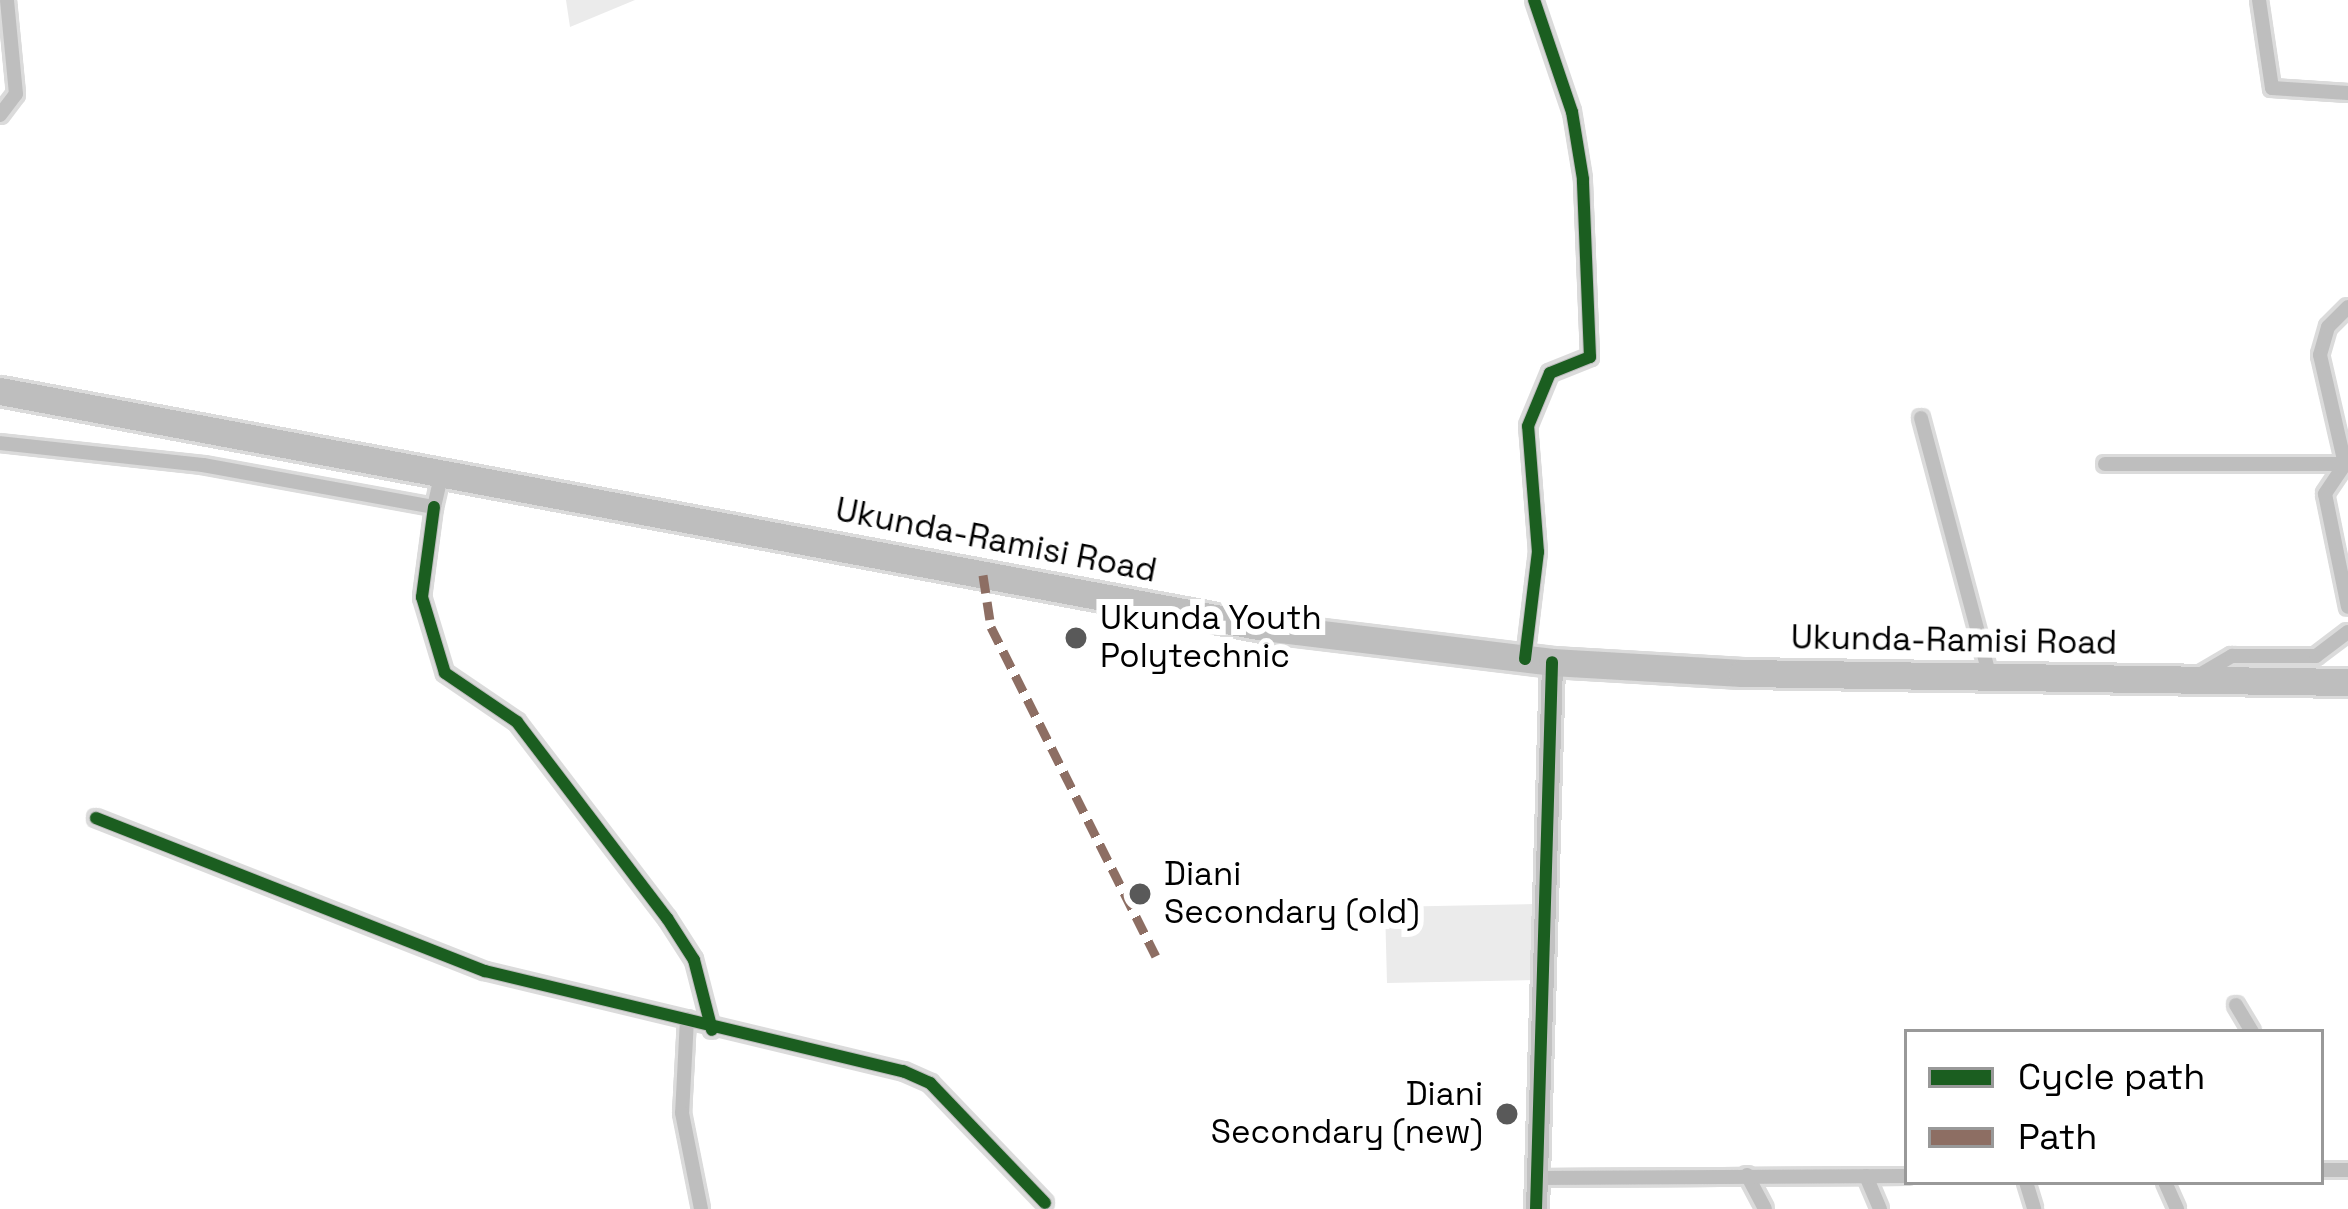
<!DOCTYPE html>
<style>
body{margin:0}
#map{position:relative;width:2348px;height:1209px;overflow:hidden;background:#fff;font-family:"Space Grotesk",sans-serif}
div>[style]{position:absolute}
.green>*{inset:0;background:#ebebeb}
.roads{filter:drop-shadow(3px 0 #dbdbdb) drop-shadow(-3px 0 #dbdbdb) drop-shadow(0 3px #dbdbdb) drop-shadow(0 -3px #dbdbdb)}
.street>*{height:14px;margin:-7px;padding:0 7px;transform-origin:7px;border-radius:7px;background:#bebebe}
.secondary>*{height:21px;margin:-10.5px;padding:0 10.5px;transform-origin:10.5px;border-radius:10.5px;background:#c2c2c2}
.highway>*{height:27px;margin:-13.5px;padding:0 13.5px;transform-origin:13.5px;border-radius:13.5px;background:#bebebe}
.quiet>*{height:9px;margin-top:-4.5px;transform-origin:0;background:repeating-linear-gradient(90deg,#8d6e63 0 18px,transparent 0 27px)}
.cycleway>*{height:12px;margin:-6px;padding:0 6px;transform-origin:6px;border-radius:6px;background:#1b5e20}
.dots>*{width:33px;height:33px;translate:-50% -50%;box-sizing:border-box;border:6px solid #fff;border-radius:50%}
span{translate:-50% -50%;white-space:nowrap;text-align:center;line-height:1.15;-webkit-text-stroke:12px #fff;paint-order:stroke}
.street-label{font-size:33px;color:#000}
.poi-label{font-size:33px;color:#000}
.left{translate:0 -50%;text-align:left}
.right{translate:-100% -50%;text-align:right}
.legend{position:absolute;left:1904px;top:1029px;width:420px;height:156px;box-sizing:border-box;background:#fff;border:3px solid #999;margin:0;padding:15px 21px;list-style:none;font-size:36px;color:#000}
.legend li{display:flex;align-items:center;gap:24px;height:60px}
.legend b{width:60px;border:3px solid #999}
</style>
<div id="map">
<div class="green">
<div style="clip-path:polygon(566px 0,635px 0,570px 27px)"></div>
<div style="clip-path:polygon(1536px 904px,1538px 980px,1387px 983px,1385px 907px)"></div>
</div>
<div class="roads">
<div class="street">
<div style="left:2259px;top:0;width:89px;rotate:81.6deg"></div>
<div style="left:2272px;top:88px;width:76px;rotate:3.8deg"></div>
<div style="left:0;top:115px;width:26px;rotate:-53deg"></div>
<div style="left:16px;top:94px;width:94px;rotate:-95.5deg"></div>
<div style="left:2348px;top:307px;width:28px;rotate:135deg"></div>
<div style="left:2328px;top:327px;width:29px;rotate:106deg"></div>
<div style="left:2320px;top:355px;width:112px;rotate:77.1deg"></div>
<div style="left:2345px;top:464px;width:36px;rotate:124deg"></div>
<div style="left:2325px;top:494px;width:115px;rotate:78.5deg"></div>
<div style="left:1921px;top:418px;width:269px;rotate:75.1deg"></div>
<div style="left:0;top:443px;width:204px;rotate:6.2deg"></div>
<div style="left:203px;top:465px;width:235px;rotate:10.3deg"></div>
<div style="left:434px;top:507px;width:35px;rotate:-77deg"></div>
<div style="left:2105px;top:464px;width:243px"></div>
<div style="left:434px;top:507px;width:91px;rotate:97.6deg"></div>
<div style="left:422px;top:597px;width:79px;rotate:73.2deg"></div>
<div style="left:445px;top:673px;width:87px;rotate:34.2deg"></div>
<div style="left:517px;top:722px;width:247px;rotate:52.6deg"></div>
<div style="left:667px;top:918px;width:50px;rotate:57.3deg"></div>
<div style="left:694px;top:960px;width:72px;rotate:75.6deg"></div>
<div style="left:1525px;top:659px;width:108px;rotate:-83.1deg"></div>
<div style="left:1538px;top:552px;width:126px;rotate:-94.5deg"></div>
<div style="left:1528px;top:426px;width:57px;rotate:-67.5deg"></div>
<div style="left:1550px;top:373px;width:43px;rotate:-21.8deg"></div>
<div style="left:1590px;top:357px;width:178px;rotate:-92.3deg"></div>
<div style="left:1583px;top:179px;width:68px;rotate:-99.3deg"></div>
<div style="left:1572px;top:112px;width:118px;rotate:-108.7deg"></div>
<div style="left:2196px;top:677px;width:42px;rotate:-30.3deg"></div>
<div style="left:2232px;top:656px;width:84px"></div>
<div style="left:2316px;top:656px;width:40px;rotate:-37deg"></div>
<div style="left:96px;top:818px;width:418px;rotate:21.5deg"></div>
<div style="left:485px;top:971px;width:430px;rotate:13.5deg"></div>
<div style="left:903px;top:1071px;width:30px;rotate:24deg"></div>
<div style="left:930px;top:1083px;width:166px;rotate:46.2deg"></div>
<div style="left:2236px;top:1005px;width:31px;rotate:59deg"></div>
<div style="left:687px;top:1019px;width:94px;rotate:93deg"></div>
<div style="left:682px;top:1113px;width:98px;rotate:78.8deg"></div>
<div style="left:2321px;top:1170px;width:27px"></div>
<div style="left:1747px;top:1175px;width:38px;rotate:62deg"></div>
<div style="left:1866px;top:1176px;width:36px;rotate:67deg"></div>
<div style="left:1535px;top:1178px;width:372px;rotate:-0.3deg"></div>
<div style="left:2026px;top:1182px;width:28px;rotate:73deg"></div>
<div style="left:2165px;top:1182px;width:30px;rotate:66deg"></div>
</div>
<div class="secondary">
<div style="left:1536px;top:1209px;width:547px;rotate:-88.32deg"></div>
</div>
<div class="highway">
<div style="left:0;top:391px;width:1286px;rotate:10.58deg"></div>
<div style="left:1264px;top:627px;width:290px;rotate:6.9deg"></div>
<div style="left:1552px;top:662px;width:190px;rotate:3.3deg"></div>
<div style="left:1742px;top:673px;width:606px;rotate:0.85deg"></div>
</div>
</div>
<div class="quiet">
<div style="left:983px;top:575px;width:53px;rotate:81.3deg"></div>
<div style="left:991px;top:627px;width:368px;rotate:63.4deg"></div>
</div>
<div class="cycleway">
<div style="left:434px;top:507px;width:91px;rotate:97.6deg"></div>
<div style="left:422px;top:597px;width:79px;rotate:73.2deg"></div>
<div style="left:445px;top:673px;width:87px;rotate:34.2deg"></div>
<div style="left:517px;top:722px;width:247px;rotate:52.6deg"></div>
<div style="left:667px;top:918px;width:50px;rotate:57.3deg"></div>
<div style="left:694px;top:960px;width:72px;rotate:75.6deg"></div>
<div style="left:1525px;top:659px;width:108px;rotate:-83.1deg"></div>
<div style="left:1538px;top:552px;width:126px;rotate:-94.5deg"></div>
<div style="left:1528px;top:426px;width:57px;rotate:-67.5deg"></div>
<div style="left:1550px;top:373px;width:43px;rotate:-21.8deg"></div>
<div style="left:1590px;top:357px;width:178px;rotate:-92.3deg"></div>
<div style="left:1583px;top:179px;width:68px;rotate:-99.3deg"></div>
<div style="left:1572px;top:112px;width:118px;rotate:-108.7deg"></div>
<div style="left:96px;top:818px;width:418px;rotate:21.5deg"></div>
<div style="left:485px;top:971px;width:430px;rotate:13.5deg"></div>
<div style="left:903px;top:1071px;width:30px;rotate:24deg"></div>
<div style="left:930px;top:1083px;width:166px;rotate:46.2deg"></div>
<div style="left:1536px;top:1209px;width:547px;rotate:-88.32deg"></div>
</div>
<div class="dots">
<div style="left:1076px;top:638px;background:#595959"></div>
<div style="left:1140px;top:894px;background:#595959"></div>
<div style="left:1507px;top:1114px;background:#595959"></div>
</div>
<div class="street-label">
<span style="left:996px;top:541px;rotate:11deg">Ukunda-Ramisi Road</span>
<span style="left:1954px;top:641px;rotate:1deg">Ukunda-Ramisi Road</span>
</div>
<div class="poi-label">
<span class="left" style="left:1100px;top:638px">Ukunda Youth<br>Polytechnic</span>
<span class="left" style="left:1164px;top:894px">Diani<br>Secondary (old)</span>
<span class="right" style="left:1483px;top:1114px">Diani<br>Secondary (new)</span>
</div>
<ul class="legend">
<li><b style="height:15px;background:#1b5e20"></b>Cycle path</li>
<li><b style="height:15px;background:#8d6e63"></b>Path</li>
</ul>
</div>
